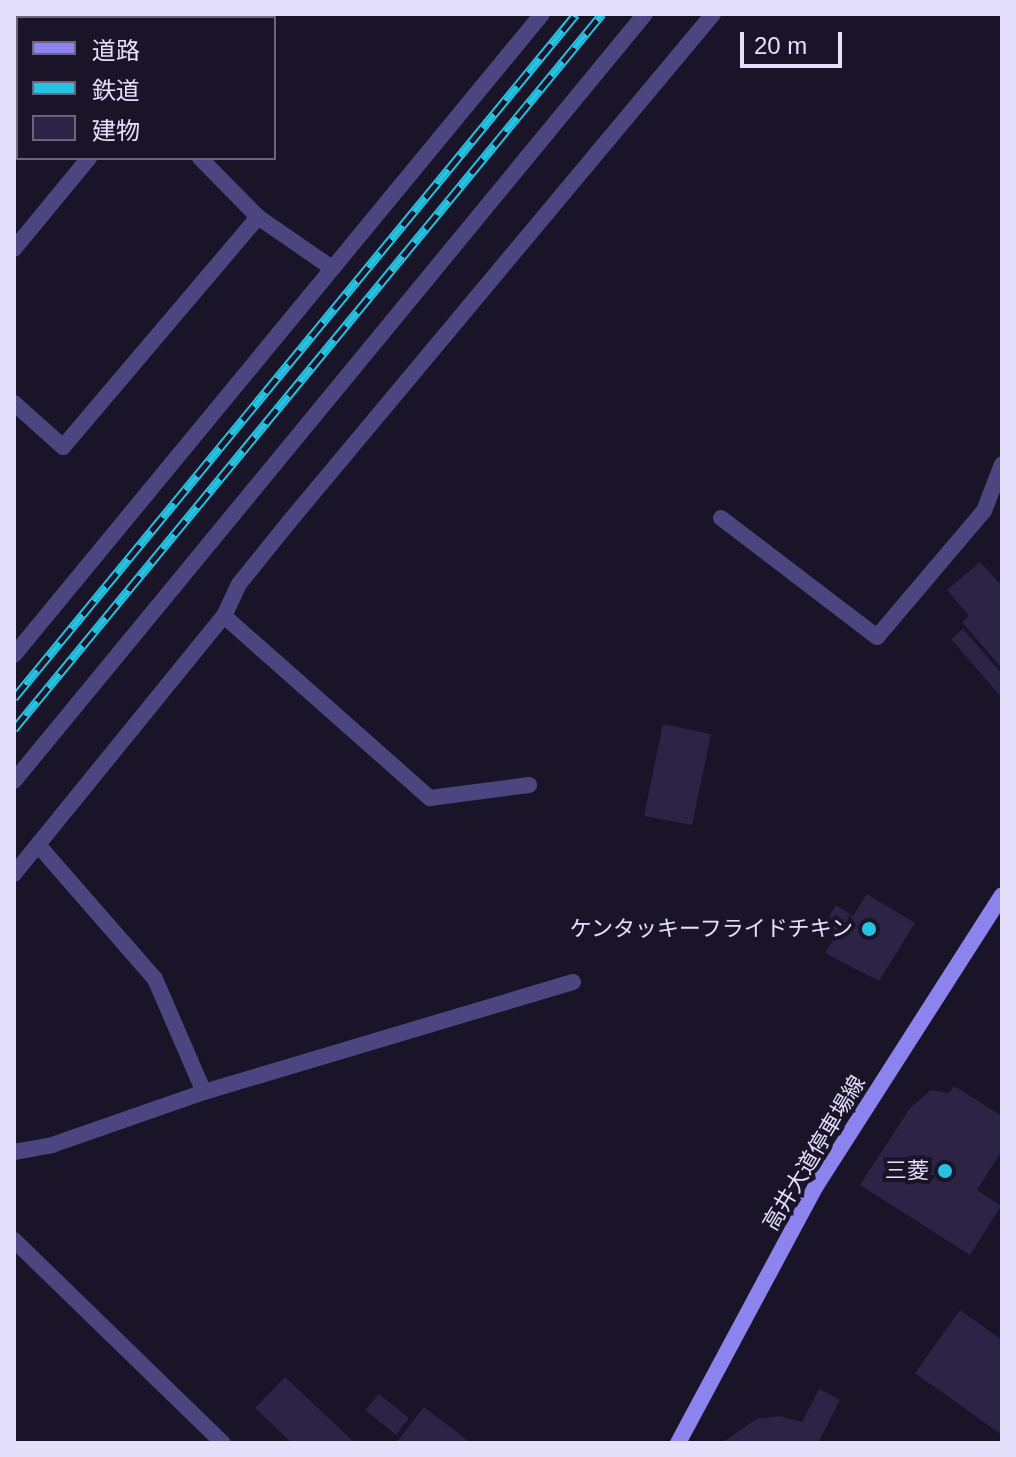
<!DOCTYPE html>
<meta charset="utf-8">
<style>
body{margin:0}
#map{position:relative;width:1016px;height:1457px;overflow:hidden;background:#191428;font-family:Helvetica,"Noto Sans JP",sans-serif}
div>[style]{position:absolute}
.building>*{inset:0;background:#2c2346}
.minor>*{height:16px;margin:-8px;padding:0 8px;transform-origin:8px;border-radius:8px;background:#4c4680}
.tertiary>*{height:16px;margin:-8px;padding:0 8px;transform-origin:8px;border-radius:8px;background:#4c4680}
.secondary>*{height:16px;margin:-8px;padding:0 8px;transform-origin:8px;border-radius:8px;background:#8d83ee}
.rail>*{height:9px;margin-top:-4.5px;transform-origin:0;background:repeating-linear-gradient(90deg,#191428 0 18px,#25c2e1 0 36px);box-sizing:border-box;border-block:2px solid #25c2e1}
.dots>*{width:22px;height:22px;translate:-50% -50%;box-sizing:border-box;border:4px solid #191428;border-radius:50%}
span{translate:-50% -50%;white-space:nowrap;text-align:center;line-height:1.15;-webkit-text-stroke:8px #191428;paint-order:stroke}
.poi-label{font-size:22px;color:#e4dffb}
.right{translate:-100% -50%;text-align:right}
.street-label{font-size:22px;color:#e4dffb}
.frame{position:absolute;inset:0;border:16px solid #e4dffb;pointer-events:none}
.legend{position:absolute;left:16px;top:16px;width:260px;height:144px;box-sizing:border-box;background:#191428;border:2px solid #6a657c;margin:0;padding:10px 14px;list-style:none;font-size:24px;color:#e4dffb}
.legend li{display:flex;align-items:center;gap:16px;height:40px}
.legend b{width:40px;border:2px solid #6a657c}
.scale{position:absolute;left:740px;top:32px;width:102px;height:36px;box-sizing:border-box;border:4px solid #e4dffb;border-top:0;padding-left:10px;font-size:24px;line-height:28px;white-space:nowrap;color:#e4dffb;-webkit-text-stroke:6px #191428;paint-order:stroke}
</style>
<div id="map">
<div class="building">
<div style="clip-path:polygon(980px 562px,1002px 586px,1002px 668px,962px 622px,969px 616px,947px 590px)"></div>
<div style="clip-path:polygon(963px 629px,1002px 674px,1002px 698px,951px 639px)"></div>
<div style="clip-path:polygon(663px 724px,711px 734px,692px 825px,644px 816px)"></div>
<div style="clip-path:polygon(867px 894px,915px 923px,879px 981px,825px 953px,834px 938px,821px 929px,836px 905px,853px 916px)"></div>
<div style="clip-path:polygon(954px 1086px,1002px 1116px,1002px 1151px,977px 1190px,1001px 1206px,970px 1255px,860px 1185px,910px 1108px,931px 1090px,949px 1093px)"></div>
<div style="clip-path:polygon(960px 1310px,1002px 1340px,1002px 1435px,915px 1373px)"></div>
<div style="clip-path:polygon(285px 1377px,355px 1443px,292px 1443px,255px 1408px)"></div>
<div style="clip-path:polygon(819px 1389px,840px 1400px,818px 1443px,722px 1443px,756px 1419px,780px 1416px,802px 1422px)"></div>
<div style="clip-path:polygon(379px 1394px,409px 1418px,396px 1435px,365px 1410px)"></div>
<div style="clip-path:polygon(424px 1407px,471px 1443px,396px 1443px)"></div>
</div>
<div class="minor">
<div style="left:14px;top:249px;width:118px;rotate:-50.5deg"></div>
<div style="left:14px;top:403px;width:66px;rotate:41.9deg"></div>
<div style="left:63px;top:447px;width:302px;rotate:-49.7deg"></div>
<div style="left:721px;top:518px;width:196px;rotate:37.3deg"></div>
<div style="left:877px;top:637px;width:165px;rotate:-49.7deg"></div>
<div style="left:984px;top:511px;width:50px;rotate:-69deg"></div>
<div style="left:224px;top:616px;width:275px;rotate:41.5deg"></div>
<div style="left:430px;top:798px;width:100px;rotate:-7.5deg"></div>
<div style="left:14px;top:655px;width:830px;rotate:-50.52deg"></div>
<div style="left:14px;top:781px;width:993px;rotate:-50.56deg"></div>
<div style="left:39px;top:846px;width:176px;rotate:48.9deg"></div>
<div style="left:155px;top:979px;width:123px;rotate:66.6deg"></div>
<div style="left:14px;top:874px;width:333px;rotate:-50.9deg"></div>
<div style="left:224px;top:616px;width:35px;rotate:-65deg"></div>
<div style="left:239px;top:584px;width:80px;rotate:-51.1deg"></div>
<div style="left:289px;top:522px;width:662px;rotate:-50.15deg"></div>
<div style="left:14px;top:1152px;width:39px;rotate:-10deg"></div>
<div style="left:52px;top:1145px;width:161px;rotate:-19.2deg"></div>
<div style="left:204px;top:1092px;width:385px;rotate:-16.6deg"></div>
</div>
<div class="tertiary">
<div style="left:17px;top:14px;width:8px;rotate:30deg"></div>
<div style="left:200px;top:158px;width:83px;rotate:45.5deg"></div>
<div style="left:258px;top:217px;width:90px;rotate:34.6deg"></div>
<div style="left:14px;top:1240px;width:291px;rotate:44.2deg"></div>
</div>
<div class="secondary">
<div style="left:678px;top:1443px;width:292px;rotate:-61.8deg"></div>
<div style="left:816px;top:1186px;width:345px;rotate:-57.4deg"></div>
</div>
<div class="rail">
<div style="left:14px;top:698px;width:885px;rotate:-50.59deg"></div>
<div style="left:14px;top:729px;width:926px;rotate:-50.57deg"></div>
</div>
<div class="dots">
<div style="left:869px;top:929px;background:#25c2e1"></div>
<div style="left:945px;top:1171px;background:#25c2e1"></div>
</div>
<div class="poi-label">
<span class="right" style="left:853px;top:929px">ケンタッキーフライドチキン</span>
<span class="right" style="left:929px;top:1171px">三菱</span>
</div>
<div class="street-label">
<span style="left:814px;top:1153px;rotate:-59deg">高井大道停車場線</span>
</div>
<div class="frame"></div>
<ul class="legend">
<li><b style="height:10px;background:#8d83ee"></b>道路</li>
<li><b style="height:10px;background:#25c2e1"></b>鉄道</li>
<li><b style="height:22px;background:#2c2346"></b>建物</li>
</ul>
<div class="scale">20 m</div>
</div>
